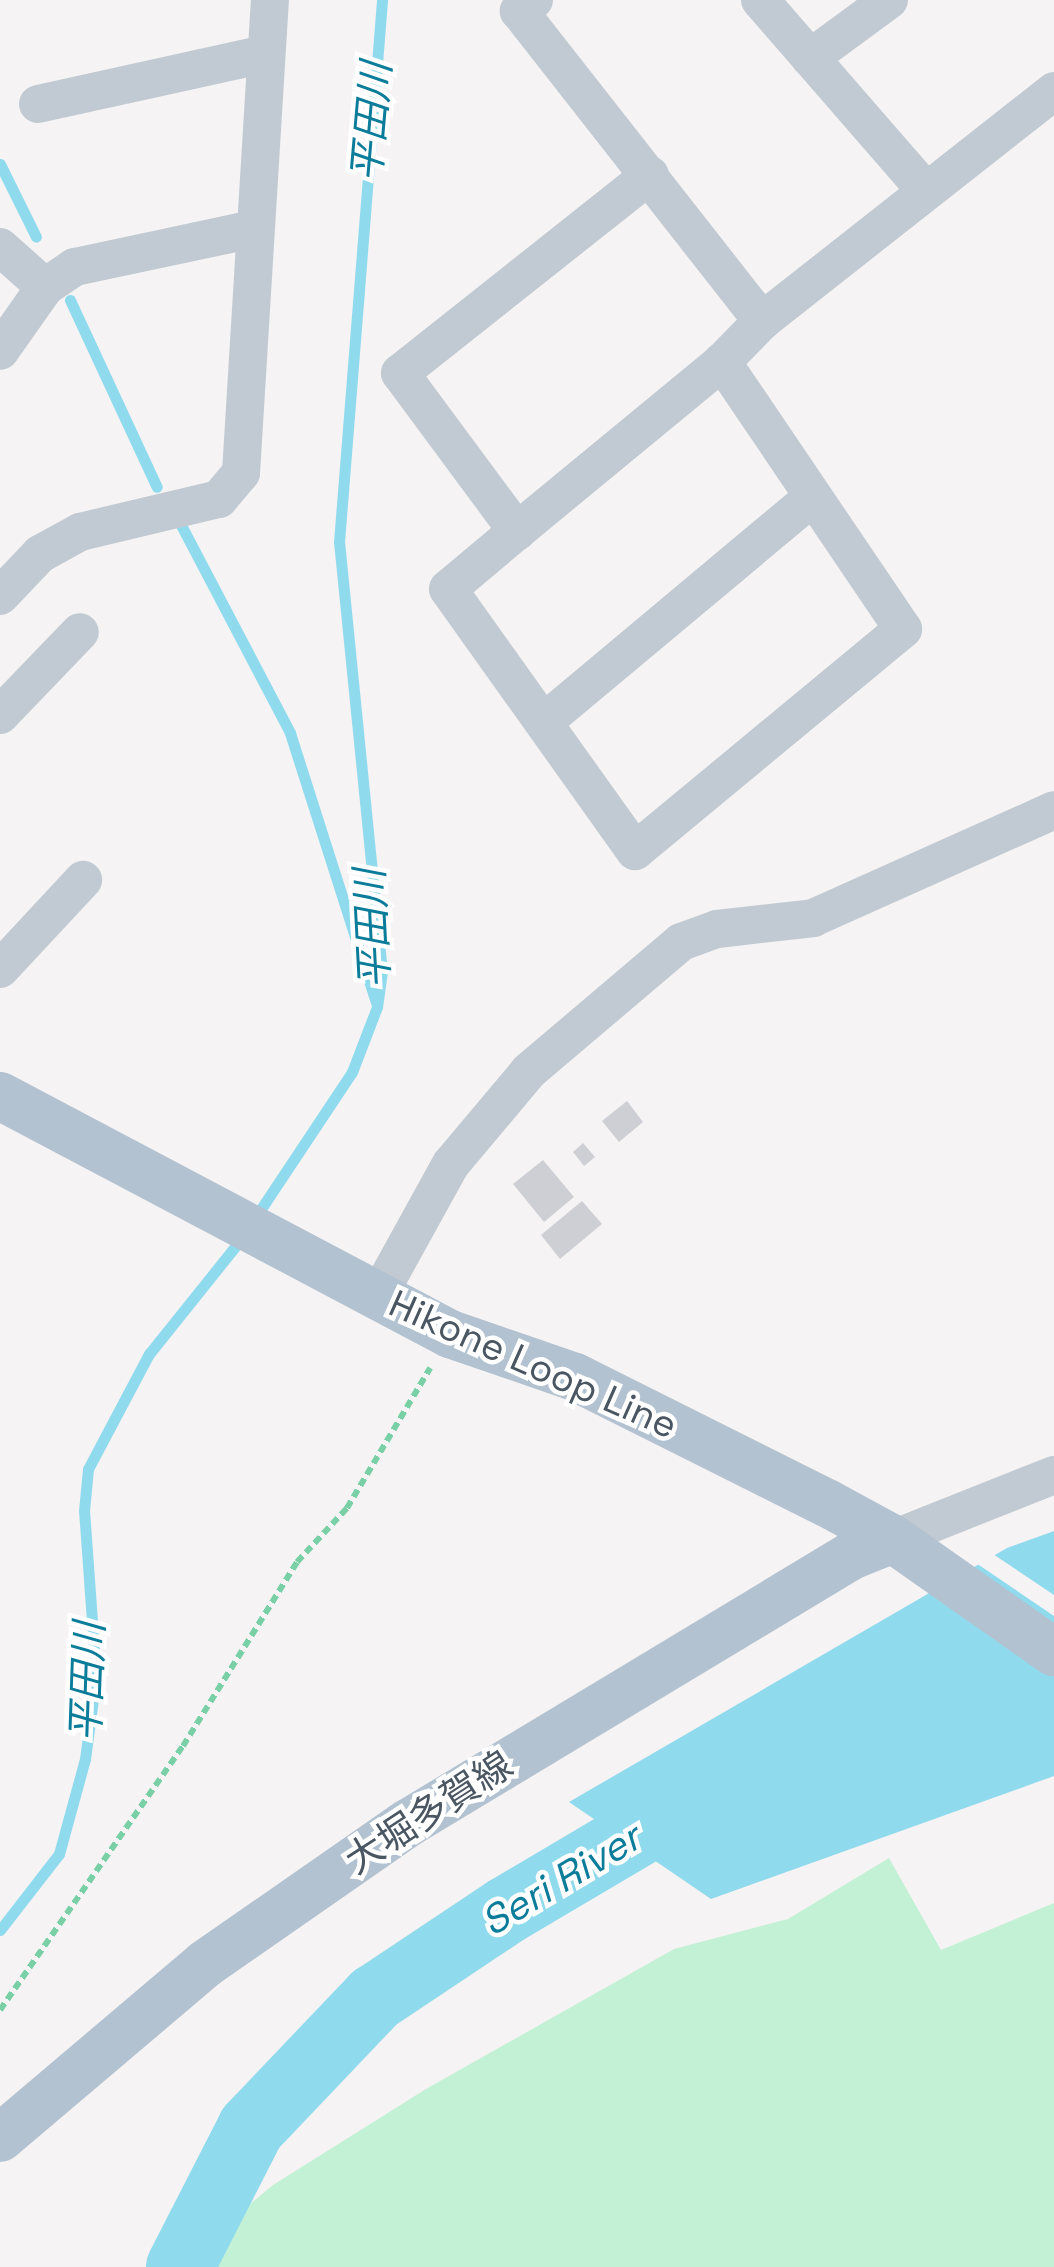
<!DOCTYPE html>
<meta charset="utf-8">
<style>
body{margin:0}
#map{position:relative;width:1054px;height:2267px;overflow:hidden;background:#f5f3f3;font-family:"Space Grotesk","Noto Sans JP",sans-serif}
div>[style]{position:absolute}
.green>*{inset:0;background:#c3f1d5}
.water>*{inset:0;background:#90daee}
.pier>*{inset:0;background:#f5f3f3}
.stream>*{height:11px;margin:-5.5px;padding:0 5.5px;transform-origin:5.5px;border-radius:5.5px;background:#90daee}
.river>*{height:68px;margin:-34px;padding:0 34px;transform-origin:34px;border-radius:34px;background:#90daee}
.building>*{inset:0;background:#cdcfd5}
.path>*{height:6px;margin-top:-3px;transform-origin:0;background:repeating-linear-gradient(90deg,#7ad0a6 0 8px,transparent 0 13px)}
.minor>*{height:38px;margin:-19px;padding:0 19px;transform-origin:19px;border-radius:19px;background:#c1cad2}
.major>*{height:48px;margin:-24px;padding:0 24px;transform-origin:24px;border-radius:24px;background:#b3c2d1}
span{translate:-50% -50%;white-space:nowrap;text-align:center;line-height:1.15;-webkit-text-stroke:9px #fff;paint-order:stroke}
.street-label{font-size:38px;color:#4a5661}
.water-label{font-size:40px;color:#0c7c9b;font-style:italic}
</style>
<div id="map">
<div class="green">
<div style="clip-path:polygon(889px 1858px,941px 1950px,1054px 1903px,1054px 2267px,187px 2267px,203px 2243px,273px 2185px,426px 2089px,674px 1949px,788px 1919px)"></div>
</div>
<div class="water">
<div style="clip-path:polygon(1054px 1531px,1054px 1776px,711px 1899px,569px 1802px,1007px 1548px)"></div>
</div>
<div class="pier">
<div style="clip-path:polygon(990px 1552px,1054px 1595px,1054px 1616px,973px 1561px)"></div>
</div>
<div class="stream">
<div style="left:0;top:164px;width:81px;rotate:63.7deg"></div>
<div style="left:70px;top:300px;width:206px;rotate:65.1deg"></div>
<div style="left:181px;top:525px;width:235px;rotate:62.3deg"></div>
<div style="left:290px;top:733px;width:283px;rotate:72.3deg"></div>
<div style="left:255px;top:1218px;width:175px;rotate:-56.4deg"></div>
<div style="left:352px;top:1072px;width:70px;rotate:-69deg"></div>
<div style="left:377px;top:1007px;width:35px;rotate:-82deg"></div>
<div style="left:382px;top:972px;width:432px;rotate:-95.7deg"></div>
<div style="left:339px;top:542px;width:544px;rotate:-85.46deg"></div>
<div style="left:0;top:1930px;width:96px;rotate:-52.2deg"></div>
<div style="left:59px;top:1854px;width:98px;rotate:-74.7deg"></div>
<div style="left:85px;top:1759px;width:83px;rotate:-82.4deg"></div>
<div style="left:96px;top:1677px;width:166px;rotate:-94.1deg"></div>
<div style="left:84px;top:1511px;width:42px;rotate:-84.6deg"></div>
<div style="left:88px;top:1469px;width:130px;rotate:-62.1deg"></div>
<div style="left:149px;top:1354px;width:149px;rotate:-51.3deg"></div>
</div>
<div class="river">
<div style="left:180px;top:2267px;width:156px;rotate:-62.9deg"></div>
<div style="left:251px;top:2128px;width:180px;rotate:-46.4deg"></div>
<div style="left:375px;top:1998px;width:159px;rotate:-33.7deg"></div>
<div style="left:507px;top:1910px;width:230px;rotate:-30.6deg"></div>
</div>
<div class="building">
<div style="clip-path:polygon(627px 1101px,643px 1122px,619px 1142px,602px 1121px)"></div>
<div style="clip-path:polygon(583px 1143px,595px 1157px,584px 1166px,573px 1152px)"></div>
<div style="clip-path:polygon(543px 1160px,574px 1197px,544px 1222px,513px 1184px)"></div>
<div style="clip-path:polygon(582px 1201px,602px 1224px,560px 1259px,541px 1235px)"></div>
</div>
<div class="path">
<div style="left:0;top:2010px;width:321px;rotate:-55.3deg"></div>
<div style="left:183px;top:1746px;width:216px;rotate:-58.2deg"></div>
<div style="left:297px;top:1562px;width:74px;rotate:-47.2deg"></div>
<div style="left:347px;top:1508px;width:163px;rotate:-59.3deg"></div>
</div>
<div class="minor">
<div style="left:534px;top:0;width:19px;rotate:144deg"></div>
<div style="left:519px;top:11px;width:394px;rotate:51.9deg"></div>
<div style="left:760px;top:0;width:252px;rotate:49deg"></div>
<div style="left:810px;top:58px;width:98px;rotate:-36.3deg"></div>
<div style="left:38px;top:104px;width:233px;rotate:-12.4deg"></div>
<div style="left:650px;top:175px;width:319px;rotate:141.6deg"></div>
<div style="left:400px;top:373px;width:197px;rotate:53.5deg"></div>
<div style="left:517px;top:531px;width:90px;rotate:140deg"></div>
<div style="left:448px;top:589px;width:322px;rotate:54.5deg"></div>
<div style="left:635px;top:851px;width:348px;rotate:-39.6deg"></div>
<div style="left:903px;top:629px;width:323px;rotate:-124.1deg"></div>
<div style="left:722px;top:362px;width:57px;rotate:-45.7deg"></div>
<div style="left:762px;top:321px;width:372px;rotate:-38.2deg"></div>
<div style="left:0;top:247px;width:60px;rotate:41.6deg"></div>
<div style="left:45px;top:287px;width:78px;rotate:125.1deg"></div>
<div style="left:45px;top:287px;width:36px;rotate:-34deg"></div>
<div style="left:75px;top:267px;width:183px;rotate:-12deg"></div>
<div style="left:517px;top:531px;width:266px;rotate:-39.5deg"></div>
<div style="left:0;top:596px;width:58px;rotate:-46.4deg"></div>
<div style="left:40px;top:554px;width:46px;rotate:-28.8deg"></div>
<div style="left:80px;top:532px;width:143px;rotate:-13.4deg"></div>
<div style="left:219px;top:499px;width:34px;rotate:-50deg"></div>
<div style="left:241px;top:473px;width:474px;rotate:-86.5deg"></div>
<div style="left:0;top:715px;width:115px;rotate:-46.1deg"></div>
<div style="left:545px;top:721px;width:349px;rotate:-39.9deg"></div>
<div style="left:0;top:969px;width:122px;rotate:-47deg"></div>
<div style="left:378px;top:1296px;width:151px;rotate:-61.1deg"></div>
<div style="left:451px;top:1164px;width:121px;rotate:-50deg"></div>
<div style="left:529px;top:1071px;width:199px;rotate:-40.3deg"></div>
<div style="left:681px;top:942px;width:38px;rotate:-20deg"></div>
<div style="left:717px;top:929px;width:97px;rotate:-6.5deg"></div>
<div style="left:813px;top:918px;width:264px;rotate:-24.1deg"></div>
<div style="left:893px;top:1539px;width:173px;rotate:-21.7deg"></div>
</div>
<div class="major">
<div style="left:0;top:1096px;width:509px;rotate:27.87deg"></div>
<div style="left:450px;top:1334px;width:132px;rotate:19deg"></div>
<div style="left:575px;top:1377px;width:282px;rotate:26.6deg"></div>
<div style="left:827px;top:1503px;width:75px;rotate:28.6deg"></div>
<div style="left:893px;top:1539px;width:197px;rotate:35.1deg"></div>
<div style="left:0;top:2138px;width:269px;rotate:-40.3deg"></div>
<div style="left:205px;top:1964px;width:247px;rotate:-34.8deg"></div>
<div style="left:408px;top:1823px;width:517px;rotate:-31.08deg"></div>
<div style="left:851px;top:1556px;width:45px;rotate:-22deg"></div>
</div>
<div class="street-label">
<span style="left:533px;top:1365px;rotate:24deg">Hikone Loop Line</span>
<span style="left:429px;top:1813px;rotate:-33deg">大堀多賀線</span>
</div>
<div class="water-label">
<span style="left:372px;top:122px;rotate:-85deg">平田川</span>
<span style="left:373px;top:929px;rotate:-93deg">平田川</span>
<span style="left:88px;top:1682px;rotate:-88deg">平田川</span>
<span style="left:561px;top:1880px;rotate:-31deg">Seri River</span>
</div>
</div>
